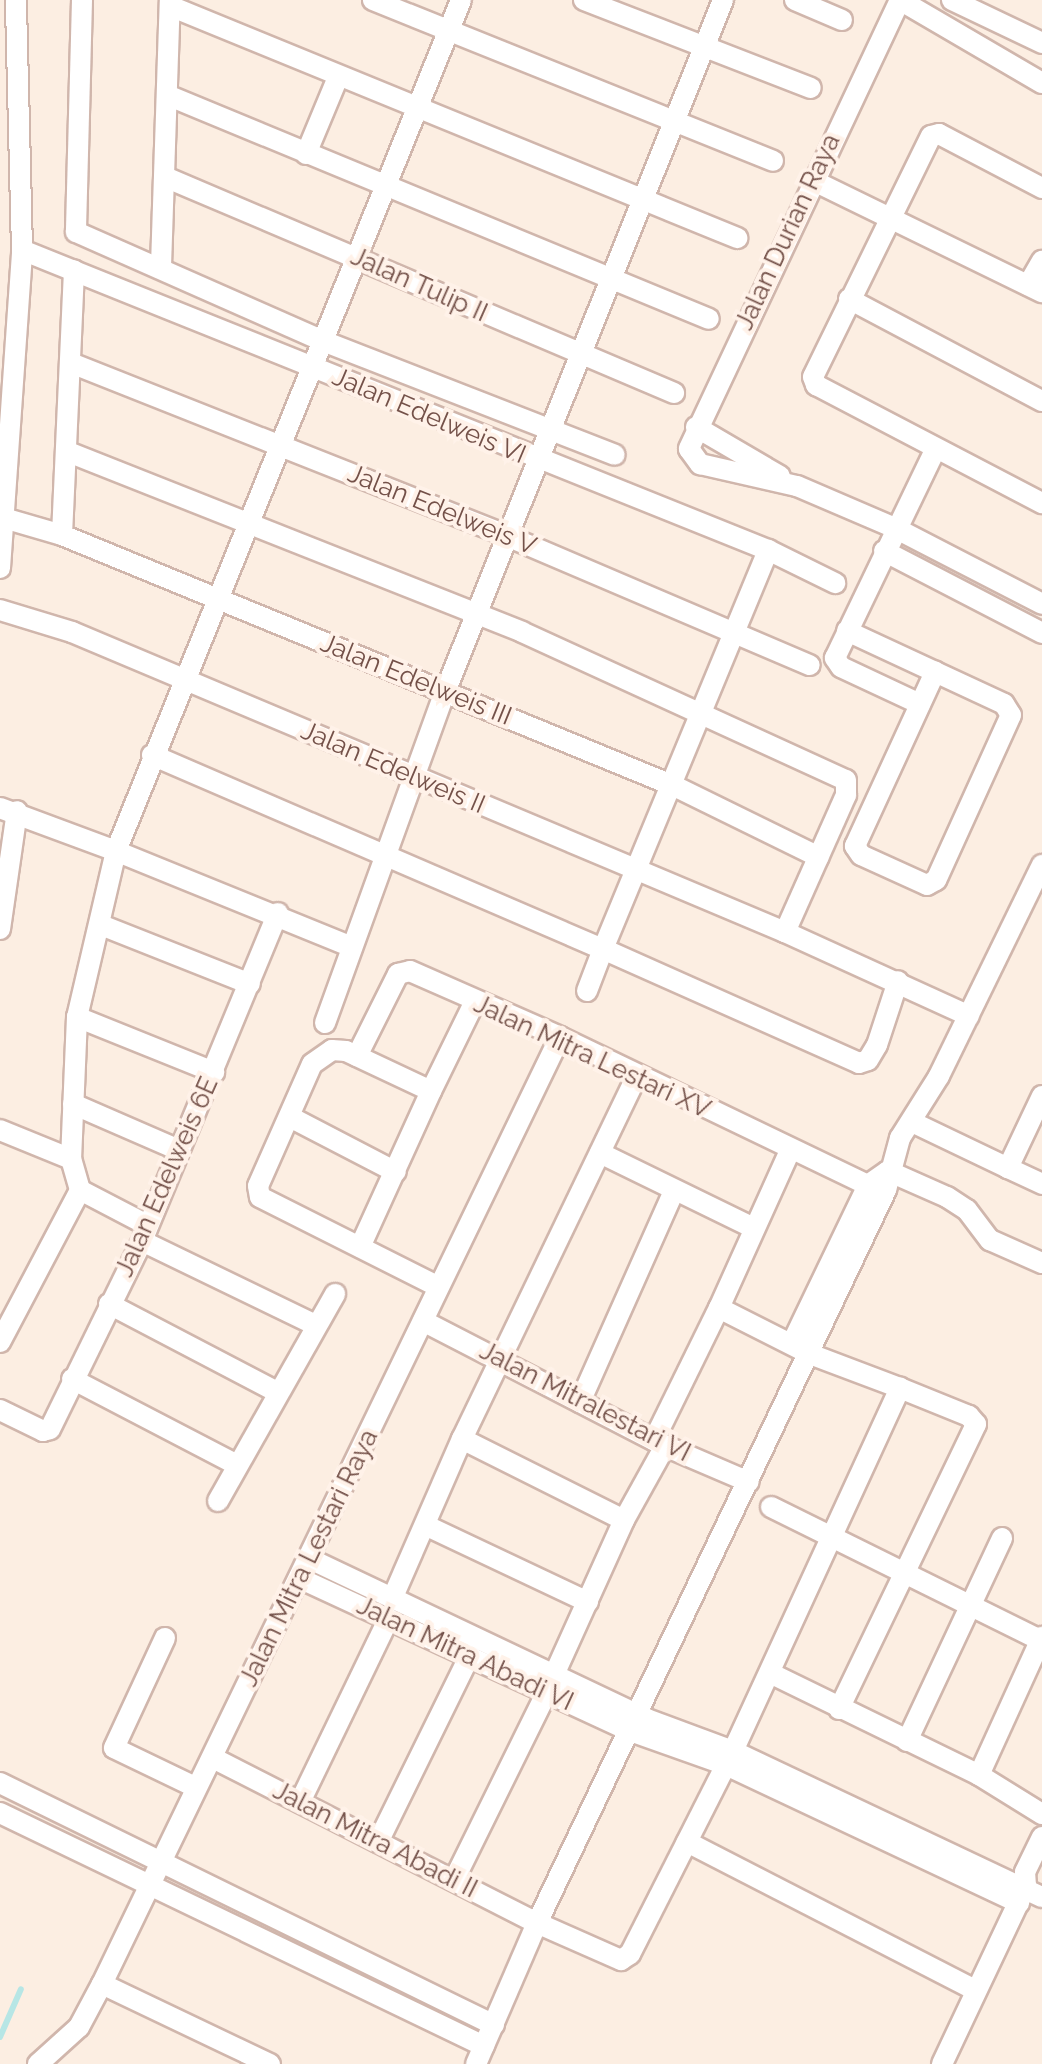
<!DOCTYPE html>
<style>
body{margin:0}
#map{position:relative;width:1042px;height:2064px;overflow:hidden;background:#fceee2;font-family:Raleway,sans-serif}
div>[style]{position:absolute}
.stream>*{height:6px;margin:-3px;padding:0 3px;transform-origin:3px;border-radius:3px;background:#b7e6e5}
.roads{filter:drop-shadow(2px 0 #d0b6ac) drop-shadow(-2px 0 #d0b6ac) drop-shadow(0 2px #d0b6ac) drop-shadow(0 -2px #d0b6ac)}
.minor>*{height:20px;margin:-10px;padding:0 10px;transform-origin:10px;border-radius:10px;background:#fff}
span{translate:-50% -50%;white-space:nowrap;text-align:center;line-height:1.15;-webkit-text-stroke:8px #fff2e9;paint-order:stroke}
.street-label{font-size:26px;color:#745149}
</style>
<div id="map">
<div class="stream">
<div style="left:0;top:2037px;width:52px;rotate:-66.4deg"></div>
</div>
<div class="roads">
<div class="minor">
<div style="left:82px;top:0;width:232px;rotate:91.5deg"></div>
<div style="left:76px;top:232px;width:270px;rotate:23.8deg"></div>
<div style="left:323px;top:341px;width:313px;rotate:21.3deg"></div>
<div style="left:373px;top:0;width:431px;rotate:21.9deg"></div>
<div style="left:584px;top:0;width:243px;rotate:21.2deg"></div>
<div style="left:795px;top:0;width:51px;rotate:23.1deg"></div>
<div style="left:952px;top:0;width:100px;rotate:25.5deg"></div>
<div style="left:170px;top:6px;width:613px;rotate:22.25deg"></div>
<div style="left:1042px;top:83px;width:164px;rotate:-149.7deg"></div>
<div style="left:900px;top:0;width:496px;rotate:115.2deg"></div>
<div style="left:689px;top:449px;width:19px;rotate:54deg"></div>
<div style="left:700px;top:464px;width:99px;rotate:12.8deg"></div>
<div style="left:797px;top:486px;width:107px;rotate:23.2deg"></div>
<div style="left:895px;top:528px;width:165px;rotate:27.3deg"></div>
<div style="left:167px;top:95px;width:586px;rotate:22.45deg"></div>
<div style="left:306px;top:154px;width:83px;rotate:-67.4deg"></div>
<div style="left:165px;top:177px;width:553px;rotate:22.99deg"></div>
<div style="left:812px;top:180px;width:256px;rotate:26deg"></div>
<div style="left:1042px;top:188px;width:116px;rotate:-152.3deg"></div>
<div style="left:939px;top:134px;width:8px;rotate:166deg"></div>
<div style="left:931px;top:136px;width:268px;rotate:116.1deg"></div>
<div style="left:813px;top:377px;width:9px;rotate:69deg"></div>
<div style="left:816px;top:385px;width:255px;rotate:27.6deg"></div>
<div style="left:22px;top:250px;width:804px;rotate:21.91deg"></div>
<div style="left:768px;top:550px;width:75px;rotate:26.2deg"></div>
<div style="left:161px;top:266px;width:266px;rotate:-88.1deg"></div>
<div style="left:1028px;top:285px;width:28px;rotate:-60deg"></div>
<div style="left:849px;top:299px;width:218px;rotate:27.9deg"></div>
<div style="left:71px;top:363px;width:469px;rotate:21.6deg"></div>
<div style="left:507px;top:536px;width:329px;rotate:23.1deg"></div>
<div style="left:696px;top:427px;width:97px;rotate:30.3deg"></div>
<div style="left:68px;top:452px;width:488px;rotate:21.6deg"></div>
<div style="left:522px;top:632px;width:356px;rotate:24.6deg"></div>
<div style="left:846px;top:780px;width:15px;rotate:90deg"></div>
<div style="left:846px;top:795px;width:150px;rotate:114deg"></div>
<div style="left:0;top:517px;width:65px;rotate:16.2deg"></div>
<div style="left:62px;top:535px;width:661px;rotate:22.3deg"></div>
<div style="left:674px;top:786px;width:161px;rotate:26.1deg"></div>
<div style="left:62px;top:535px;width:265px;rotate:-87.4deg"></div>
<div style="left:884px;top:551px;width:178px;rotate:27.4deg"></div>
<div style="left:0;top:568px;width:319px;rotate:-86deg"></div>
<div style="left:22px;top:250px;width:250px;rotate:-91.4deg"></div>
<div style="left:0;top:610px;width:75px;rotate:17deg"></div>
<div style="left:72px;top:632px;width:774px;rotate:22.82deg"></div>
<div style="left:785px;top:932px;width:202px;rotate:24.5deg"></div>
<div style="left:847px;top:631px;width:173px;rotate:24.9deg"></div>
<div style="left:1004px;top:704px;width:13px;rotate:58deg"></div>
<div style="left:1011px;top:715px;width:181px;rotate:114.4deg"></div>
<div style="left:936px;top:880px;width:10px;rotate:151deg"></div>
<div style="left:927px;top:885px;width:72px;rotate:-155.6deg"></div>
<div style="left:861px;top:855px;width:11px;rotate:-124deg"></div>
<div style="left:855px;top:846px;width:192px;rotate:-65.3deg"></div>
<div style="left:920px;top:704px;width:87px;rotate:-154.9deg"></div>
<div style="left:841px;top:667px;width:11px;rotate:-124deg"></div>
<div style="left:835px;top:658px;width:231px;rotate:-64.3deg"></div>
<div style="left:152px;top:755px;width:491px;rotate:23.3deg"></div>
<div style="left:603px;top:949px;width:432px;rotate:-67.5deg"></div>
<div style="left:0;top:808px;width:124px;rotate:20.3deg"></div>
<div style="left:116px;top:851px;width:171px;rotate:103.2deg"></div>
<div style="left:77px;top:1017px;width:142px;rotate:92.4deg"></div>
<div style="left:71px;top:1159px;width:77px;rotate:-157.8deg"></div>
<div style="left:101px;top:925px;width:160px;rotate:21.6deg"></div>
<div style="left:0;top:929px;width:119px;rotate:-81.8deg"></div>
<div style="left:352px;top:947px;width:255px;rotate:-157.9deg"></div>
<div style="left:116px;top:851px;width:918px;rotate:-67.93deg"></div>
<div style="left:587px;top:991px;width:45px;rotate:-69.1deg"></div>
<div style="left:603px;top:949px;width:280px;rotate:24deg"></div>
<div style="left:859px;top:1063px;width:9px;rotate:-18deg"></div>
<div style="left:868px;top:1060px;width:17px;rotate:-59deg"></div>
<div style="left:877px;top:1045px;width:67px;rotate:-71.8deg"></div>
<div style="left:77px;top:1017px;width:148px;rotate:21.9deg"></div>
<div style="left:325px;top:1023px;width:352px;rotate:-70.1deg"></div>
<div style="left:445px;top:692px;width:746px;rotate:-68.11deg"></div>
<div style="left:357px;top:1056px;width:92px;rotate:-63.4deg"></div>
<div style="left:398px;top:974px;width:12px;rotate:-14deg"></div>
<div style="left:410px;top:971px;width:164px;rotate:23.7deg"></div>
<div style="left:560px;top:1037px;width:342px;rotate:25.7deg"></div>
<div style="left:431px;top:1091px;width:100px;rotate:-63.9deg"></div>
<div style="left:1042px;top:1096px;width:80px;rotate:115.3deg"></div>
<div style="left:1008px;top:1168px;width:38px;rotate:25deg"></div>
<div style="left:73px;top:1104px;width:116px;rotate:23.5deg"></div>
<div style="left:290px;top:1117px;width:119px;rotate:27.4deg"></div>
<div style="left:912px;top:1122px;width:106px;rotate:25.6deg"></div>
<div style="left:600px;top:1153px;width:171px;rotate:26deg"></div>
<div style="left:80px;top:1190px;width:76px;rotate:27.6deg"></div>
<div style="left:142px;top:1241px;width:191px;rotate:25.8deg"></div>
<div style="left:360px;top:1247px;width:171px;rotate:-65.5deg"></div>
<div style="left:431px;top:1091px;width:94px;rotate:-154.8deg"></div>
<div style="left:346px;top:1051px;width:14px;rotate:-176deg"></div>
<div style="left:332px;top:1050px;width:24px;rotate:145deg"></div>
<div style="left:312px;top:1064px;width:133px;rotate:113.9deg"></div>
<div style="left:258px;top:1186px;width:11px;rotate:80deg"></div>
<div style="left:260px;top:1197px;width:198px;rotate:26.7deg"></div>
<div style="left:109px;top:1304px;width:190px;rotate:27.6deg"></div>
<div style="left:423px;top:1321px;width:272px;rotate:27.3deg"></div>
<div style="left:665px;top:1446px;width:91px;rotate:23.2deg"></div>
<div style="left:0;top:1342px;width:172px;rotate:-62.2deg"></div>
<div style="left:80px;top:1190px;width:32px;rotate:-106deg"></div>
<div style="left:792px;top:1343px;width:175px;rotate:-64.3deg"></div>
<div style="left:868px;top:1185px;width:24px;rotate:-35deg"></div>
<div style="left:888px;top:1171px;width:64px;rotate:23.8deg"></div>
<div style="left:947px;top:1197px;width:24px;rotate:33deg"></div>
<div style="left:967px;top:1210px;width:38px;rotate:53deg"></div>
<div style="left:990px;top:1240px;width:57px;rotate:23.9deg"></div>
<div style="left:72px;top:1379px;width:186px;rotate:27.5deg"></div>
<div style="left:580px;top:1402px;width:231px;rotate:-66deg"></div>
<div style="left:0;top:1410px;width:48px;rotate:26deg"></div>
<div style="left:43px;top:1431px;width:7px;rotate:-16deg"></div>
<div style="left:50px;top:1429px;width:209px;rotate:-63.9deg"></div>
<div style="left:142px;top:1241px;width:355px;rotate:-67.5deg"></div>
<div style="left:462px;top:1439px;width:181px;rotate:26.6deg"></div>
<div style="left:654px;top:1440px;width:147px;rotate:-63.8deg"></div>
<div style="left:218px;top:1501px;width:238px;rotate:-60.5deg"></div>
<div style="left:771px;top:1507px;width:302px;rotate:26.3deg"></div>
<div style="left:427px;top:1526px;width:178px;rotate:25.3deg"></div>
<div style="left:310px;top:1559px;width:373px;rotate:25.4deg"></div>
<div style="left:647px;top:1719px;width:92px;rotate:20.4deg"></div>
<div style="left:733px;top:1751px;width:342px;rotate:25.3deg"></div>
<div style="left:299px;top:1578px;width:365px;rotate:24.8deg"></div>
<div style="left:630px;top:1731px;width:102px;rotate:19.5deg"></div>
<div style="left:726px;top:1765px;width:324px;rotate:25.2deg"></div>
<div style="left:392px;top:1599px;width:175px;rotate:-66.4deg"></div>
<div style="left:462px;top:1439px;width:402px;rotate:-64.3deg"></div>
<div style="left:165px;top:1638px;width:121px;rotate:114.9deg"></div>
<div style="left:114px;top:1748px;width:90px;rotate:25.7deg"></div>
<div style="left:772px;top:1674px;width:230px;rotate:26deg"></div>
<div style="left:979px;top:1775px;width:74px;rotate:31.8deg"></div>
<div style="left:554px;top:1675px;width:170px;rotate:-65.7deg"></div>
<div style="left:624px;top:1520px;width:85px;rotate:-61deg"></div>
<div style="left:839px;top:1709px;width:316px;rotate:-64.3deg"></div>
<div style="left:976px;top:1424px;width:11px;rotate:-131deg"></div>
<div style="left:969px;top:1416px;width:74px;rotate:-157.9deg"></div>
<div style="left:907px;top:1741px;width:224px;rotate:-64.9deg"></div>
<div style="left:733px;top:1751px;width:400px;rotate:-65.3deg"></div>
<div style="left:900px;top:1388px;width:96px;rotate:-159.3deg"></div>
<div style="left:810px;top:1354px;width:102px;rotate:-153.2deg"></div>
<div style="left:719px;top:1308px;width:172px;rotate:-65.7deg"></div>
<div style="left:213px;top:1758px;width:364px;rotate:27deg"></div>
<div style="left:537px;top:1923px;width:92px;rotate:23.8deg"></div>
<div style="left:621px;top:1960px;width:11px;rotate:-34deg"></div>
<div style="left:630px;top:1954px;width:212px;rotate:-63.1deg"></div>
<div style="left:979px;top:1775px;width:152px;rotate:-65.5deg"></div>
<div style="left:0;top:1783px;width:550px;rotate:26.1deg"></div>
<div style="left:300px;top:1802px;width:204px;rotate:-64.2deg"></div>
<div style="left:0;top:1813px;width:537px;rotate:25.71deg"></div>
<div style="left:378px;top:1842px;width:208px;rotate:-63.8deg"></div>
<div style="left:687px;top:1842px;width:324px;rotate:27.2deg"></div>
<div style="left:454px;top:1880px;width:210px;rotate:-63.7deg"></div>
<div style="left:102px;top:1984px;width:186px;rotate:25.5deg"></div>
<div style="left:38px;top:2064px;width:55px;rotate:-42.1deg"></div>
<div style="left:79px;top:2027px;width:49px;rotate:-61.9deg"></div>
<div style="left:102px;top:1984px;width:1052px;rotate:-64.19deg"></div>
<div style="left:476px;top:2064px;width:154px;rotate:-66.6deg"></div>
<div style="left:537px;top:1923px;width:812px;rotate:-64.54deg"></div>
<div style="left:886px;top:1190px;width:54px;rotate:-74.9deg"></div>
<div style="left:900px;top:1138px;width:73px;rotate:-57.8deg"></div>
<div style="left:939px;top:1076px;width:235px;rotate:-64deg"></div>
<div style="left:942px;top:2064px;width:197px;rotate:-64.7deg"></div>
<div style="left:1026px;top:1886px;width:14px;rotate:-94deg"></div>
<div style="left:1025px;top:1872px;width:39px;rotate:-64deg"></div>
</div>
</div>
<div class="street-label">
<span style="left:788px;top:232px;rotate:-65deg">Jalan Durian Raya</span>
<span style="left:419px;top:285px;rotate:24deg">Jalan Tulip II</span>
<span style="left:429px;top:416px;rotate:23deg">Jalan Edelweis VI</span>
<span style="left:442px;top:510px;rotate:22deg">Jalan Edelweis V</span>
<span style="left:416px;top:680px;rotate:22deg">Jalan Edelweis III</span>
<span style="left:393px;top:768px;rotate:23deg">Jalan Edelweis II</span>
<span style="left:592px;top:1057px;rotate:25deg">Jalan Mitra Lestari XV</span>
<span style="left:167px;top:1177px;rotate:-66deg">Jalan Edelweis 6E</span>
<span style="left:585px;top:1402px;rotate:27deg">Jalan Mitralestari VI</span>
<span style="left:309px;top:1558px;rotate:-64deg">Jalan Mitra Lestari Raya</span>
<span style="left:465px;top:1654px;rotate:25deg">Jalan Mitra Abadi VI</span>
<span style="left:375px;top:1840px;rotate:27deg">Jalan Mitra Abadi II</span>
</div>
</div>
